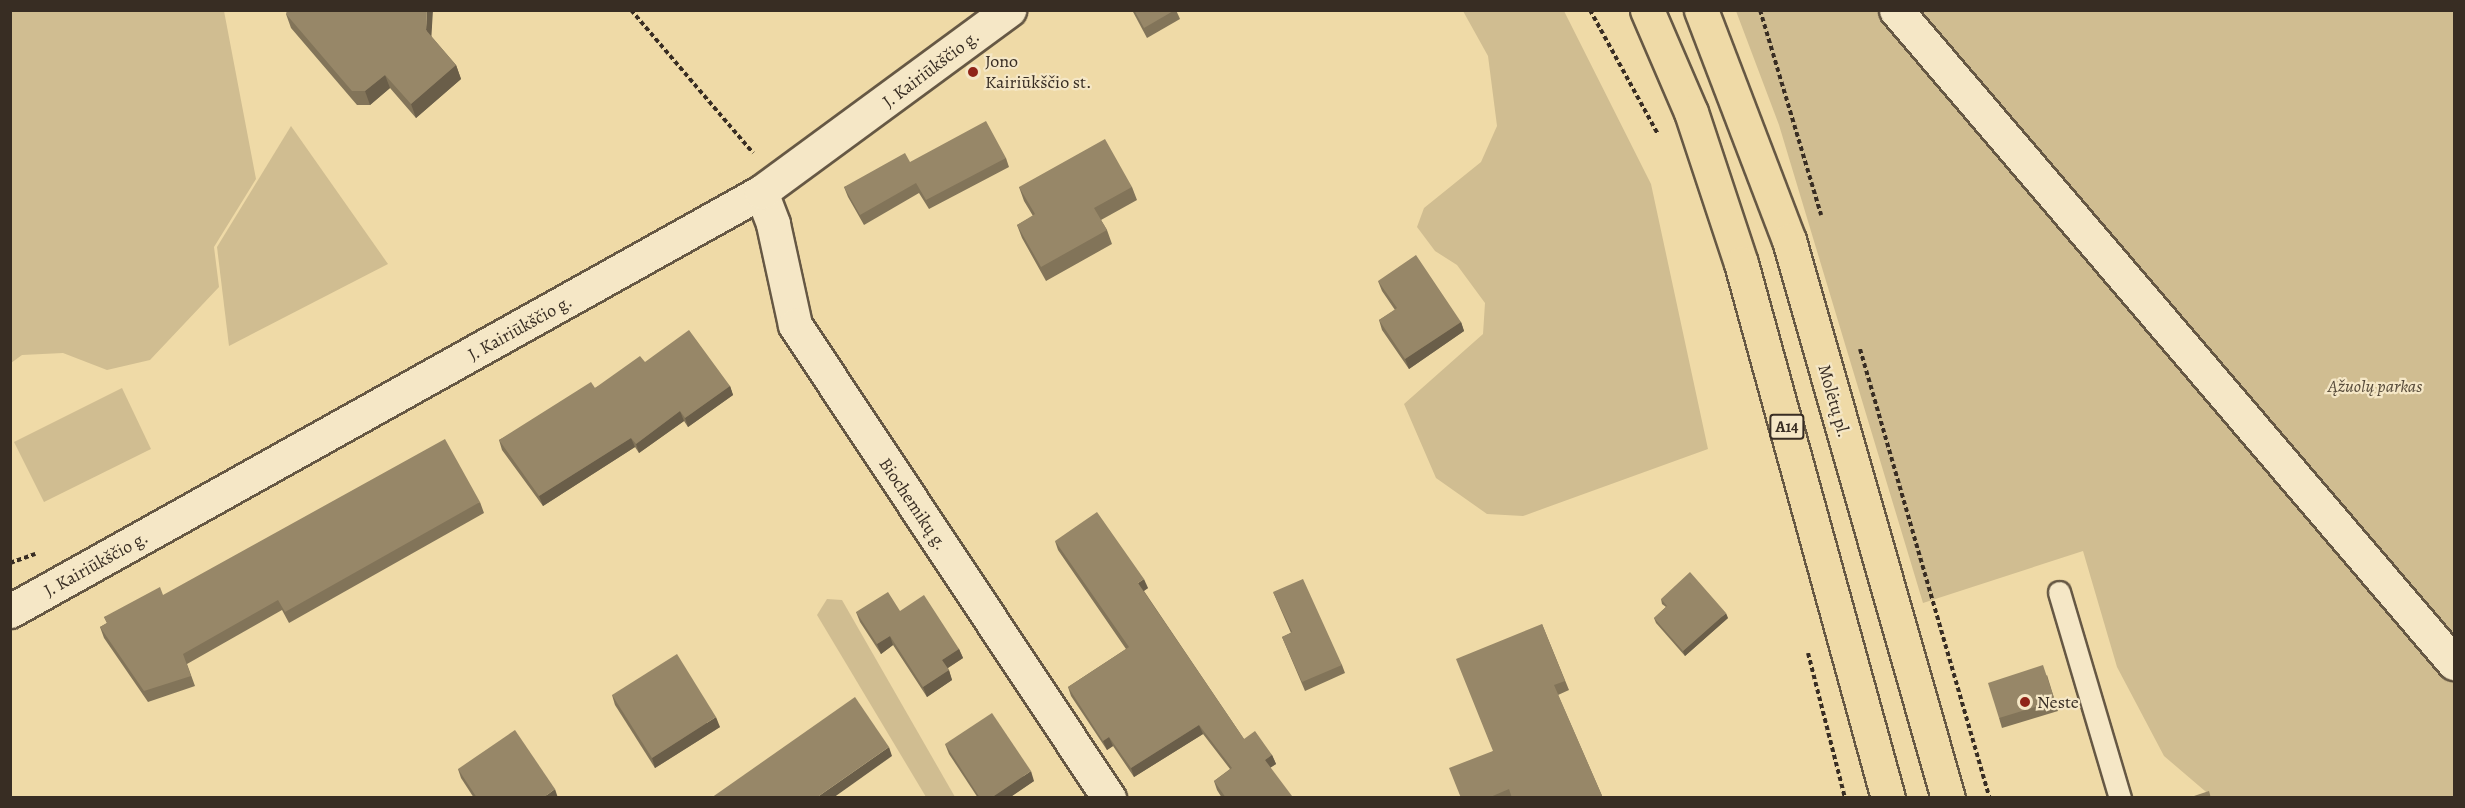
<!DOCTYPE html>
<meta charset="utf-8">
<style>
body{margin:0}
#map{position:relative;width:2465px;height:808px;overflow:hidden;background:#efdaa7;font-family:Alegreya,serif}
div>[style]{position:absolute}
.green>*{inset:0;background:#d0bd91}
.path>*{height:4px;margin-top:-2px;transform-origin:0;background:repeating-linear-gradient(90deg,#382d23 0 4.5px,transparent 0 7.5px)}
.roads{filter:drop-shadow(2px 0 #665844) drop-shadow(-2px 0 #665844) drop-shadow(0 2px #665844) drop-shadow(0 -2px #665844)}
.service>*{height:21px;margin:-10.5px;padding:0 10.5px;transform-origin:10.5px;border-radius:10.5px;background:#f5e7c6}
.minor>*{height:33px;margin:-16.5px;padding:0 16.5px;transform-origin:16.5px;border-radius:16.5px;background:#f5e7c6}
.trunk>*{height:33px;margin:-16.5px;padding:0 16.5px;transform-origin:16.5px;border-radius:16.5px;background:#efdaa7}
.wall>*{inset:0;background:#827459}
.shaded-wall>*{inset:0;background:#6a5e49}
.building>*{inset:0;background:#978768}
.dots>*{width:16px;height:16px;translate:-50% -50%;box-sizing:border-box;border:3px solid #f5e7c6;border-radius:50%}
span{translate:-50% -50%;white-space:nowrap;text-align:center;line-height:1.15;-webkit-text-stroke:4.5px #f5e7c6;paint-order:stroke}
.shield-label span{padding:2px 4px;background:#f5e7c6;border:2px solid;border-radius:4px;-webkit-text-stroke-width:0}
.shield-label{font-size:16px;color:#382d23;font-weight:700}
.poi-label{font-size:18px;color:#382d23}
.left{translate:0 -50%;text-align:left}
.street-label{font-size:18px;color:#382d23}
.park-label{font-size:18px;color:#564a39;font-style:italic}
.frame{position:absolute;inset:0;border:12px solid #382d23;pointer-events:none}
</style>
<div id="map">
<div class="green">
<div style="clip-path:polygon(11px 10px,224px 11px,256px 179px,214px 247px,219px 287px,150px 360px,107px 370px,63px 353px,22px 355px,11px 363px)"></div>
<div style="clip-path:polygon(1463px 11px,1564px 11px,1651px 184px,1708px 449px,1523px 516px,1487px 514px,1436px 478px,1404px 404px,1483px 334px,1485px 303px,1457px 265px,1435px 251px,1417px 227px,1424px 208px,1481px 162px,1497px 126px,1488px 56px)"></div>
<div style="clip-path:polygon(1736px 11px,2454px 11px,2454px 797px,2212px 797px,2164px 756px,2117px 667px,2083px 551px,1923px 603px,1779px 125px)"></div>
<div style="clip-path:polygon(291px 126px,388px 264px,229px 346px,217px 247px)"></div>
<div style="clip-path:polygon(122px 388px,151px 449px,44px 502px,14px 442px)"></div>
<div style="clip-path:polygon(827px 599px,842px 600px,955px 797px,926px 797px,817px 615px)"></div>
</div>
<div class="path">
<div style="left:631px;top:10px;width:188px;rotate:49.5deg"></div>
<div style="left:1590px;top:10px;width:141px;rotate:61.3deg"></div>
<div style="left:1760px;top:10px;width:214px;rotate:73.4deg"></div>
<div style="left:1860px;top:349px;width:467px;rotate:73.9deg"></div>
<div style="left:10px;top:563px;width:27px;rotate:-20deg"></div>
<div style="left:1808px;top:653px;width:150px;rotate:75.7deg"></div>
</div>
<div class="roads">
<div class="service">
<div style="left:2059px;top:592px;width:215px;rotate:73.5deg"></div>
</div>
<div class="minor">
<div style="left:1896px;top:10px;width:859px;rotate:49.49deg"></div>
<div style="left:761px;top:192px;width:34px;rotate:69deg"></div>
<div style="left:773px;top:224px;width:103px;rotate:77.7deg"></div>
<div style="left:795px;top:325px;width:568px;rotate:56.42deg"></div>
<div style="left:10px;top:611px;width:860px;rotate:-29.16deg"></div>
<div style="left:761px;top:192px;width:308px;rotate:-36.3deg"></div>
</div>
<div class="trunk">
<div style="left:1647px;top:10px;width:111px;rotate:66.7deg"></div>
<div style="left:1691px;top:112px;width:159px;rotate:71.7deg"></div>
<div style="left:1741px;top:263px;width:555px;rotate:74.64deg"></div>
<div style="left:1701px;top:10px;width:246px;rotate:69.1deg"></div>
<div style="left:1789px;top:240px;width:580px;rotate:74.1deg"></div>
</div>
</div>
<div class="wall">
<div style="clip-path:polygon(1132px 10px,1176px 10px,1180px 19px,1147px 38px)"></div>
<div style="clip-path:polygon(286px 14px,431px 36px,456px 65px,461px 79px,416px 118px,390px 88px,370px 105px,357px 105px,291px 28px)"></div>
<div style="clip-path:polygon(1006px 158px,1009px 167px,929px 209px,919px 193px,864px 225px,848px 197px,844px 187px,910px 162px)"></div>
<div style="clip-path:polygon(1019px 187px,1132px 187px,1137px 200px,1101px 220px,1107px 230px,1112px 244px,1046px 281px,1022px 238px,1017px 225px,1033px 216px,1024px 201px)"></div>
<div style="clip-path:polygon(1378px 281px,1461px 322px,1464px 331px,1409px 369px,1382px 330px,1379px 320px,1395px 310px,1382px 291px)"></div>
<div style="clip-path:polygon(645px 362px,730px 386px,733px 395px,688px 427px,684px 421px,639px 453px,635px 447px,543px 506px,502px 450px,499px 440px,595px 388px)"></div>
<div style="clip-path:polygon(480px 502px,484px 513px,289px 623px,282px 610px,187px 664px,195px 686px,148px 702px,104px 638px,100px 627px,107px 623px,104px 617px)"></div>
<div style="clip-path:polygon(1055px 541px,1148px 588px,1144px 591px,1244px 739px,1272px 755px,1276px 764px,1270px 768px,1292px 798px,1222px 798px,1217px 790px,1214px 781px,1230px 769px,1203px 734px,1134px 777px,1113px 746px,1107px 750px,1071px 696px,1068px 687px,1126px 649px,1058px 550px)"></div>
<div style="clip-path:polygon(1273px 592px,1342px 665px,1345px 673px,1305px 691px,1282px 637px,1291px 633px)"></div>
<div style="clip-path:polygon(1661px 599px,1728px 618px,1685px 656px,1656px 623px,1654px 618px,1666px 607px,1662px 604px)"></div>
<div style="clip-path:polygon(900px 611px,959px 649px,963px 658px,948px 668px,952px 680px,927px 697px,893px 645px,881px 654px,860px 622px,856px 612px)"></div>
<div style="clip-path:polygon(1542px 624px,1569px 690px,1558px 695px,1603px 798px,1461px 798px,1493px 751px)"></div>
<div style="clip-path:polygon(2047px 675px,2058px 711px,2002px 728px,1999px 718px)"></div>
<div style="clip-path:polygon(612px 695px,720px 727px,655px 768px,615px 705px)"></div>
<div style="clip-path:polygon(945px 744px,1034px 781px,1009px 798px,978px 798px,949px 754px)"></div>
<div style="clip-path:polygon(458px 769px,558px 798px,474px 798px,461px 778px)"></div>
</div>
<div class="shaded-wall">
<div style="clip-path:polygon(427px 10px,433px 10px,431px 43px,426px 30px)"></div>
<div style="clip-path:polygon(456px 65px,461px 79px,416px 118px,411px 104px)"></div>
<div style="clip-path:polygon(385px 75px,390px 88px,370px 105px,365px 91px)"></div>
<div style="clip-path:polygon(1461px 322px,1464px 331px,1409px 369px,1405px 359px)"></div>
<div style="clip-path:polygon(730px 386px,733px 395px,688px 427px,685px 418px)"></div>
<div style="clip-path:polygon(680px 411px,684px 421px,639px 453px,636px 444px)"></div>
<div style="clip-path:polygon(631px 438px,635px 447px,543px 506px,539px 496px)"></div>
<div style="clip-path:polygon(1144px 579px,1148px 588px,1142px 592px,1138px 583px)"></div>
<div style="clip-path:polygon(1726px 613px,1728px 618px,1685px 656px,1683px 651px)"></div>
<div style="clip-path:polygon(890px 636px,893px 645px,881px 654px,877px 644px)"></div>
<div style="clip-path:polygon(959px 649px,963px 658px,946px 669px,942px 660px)"></div>
<div style="clip-path:polygon(949px 670px,952px 680px,927px 697px,923px 687px)"></div>
<div style="clip-path:polygon(716px 717px,720px 727px,655px 768px,652px 758px)"></div>
<div style="clip-path:polygon(1199px 725px,1203px 734px,1134px 777px,1131px 768px)"></div>
<div style="clip-path:polygon(1109px 737px,1113px 746px,1107px 750px,1103px 741px)"></div>
<div style="clip-path:polygon(889px 747px,892px 756px,833px 798px,816px 798px)"></div>
<div style="clip-path:polygon(1272px 755px,1276px 764px,1268px 769px,1265px 760px)"></div>
<div style="clip-path:polygon(1031px 771px,1034px 781px,1009px 798px,991px 798px)"></div>
<div style="clip-path:polygon(555px 789px,558px 798px,543px 798px)"></div>
</div>
<div class="building">
<div style="clip-path:polygon(287px 10px,427px 10px,426px 30px,456px 65px,411px 104px,385px 75px,365px 91px,352px 91px,286px 14px)"></div>
<div style="clip-path:polygon(1134px 10px,1175px 10px,1144px 28px)"></div>
<div style="clip-path:polygon(986px 121px,1006px 158px,926px 200px,916px 183px,860px 215px,844px 187px,905px 153px,910px 162px)"></div>
<div style="clip-path:polygon(1105px 139px,1132px 187px,1094px 208px,1107px 230px,1041px 267px,1017px 225px,1035px 214px,1019px 187px)"></div>
<div style="clip-path:polygon(1416px 255px,1461px 322px,1405px 359px,1379px 320px,1397px 308px,1378px 281px)"></div>
<div style="clip-path:polygon(689px 330px,730px 386px,685px 418px,680px 411px,636px 444px,631px 438px,539px 496px,499px 440px,591px 382px,595px 388px,640px 356px,645px 362px)"></div>
<div style="clip-path:polygon(445px 439px,480px 502px,285px 612px,278px 600px,183px 654px,191px 676px,144px 691px,100px 627px,107px 623px,104px 617px,160px 587px,163px 595px)"></div>
<div style="clip-path:polygon(1097px 512px,1144px 579px,1138px 583px,1244px 739px,1255px 731px,1272px 755px,1265px 760px,1292px 796px,1290px 798px,1226px 798px,1214px 781px,1232px 768px,1199px 725px,1131px 768px,1109px 737px,1103px 741px,1068px 687px,1129px 647px,1055px 541px)"></div>
<div style="clip-path:polygon(1690px 572px,1726px 613px,1683px 651px,1654px 618px,1667px 606px,1661px 599px)"></div>
<div style="clip-path:polygon(1303px 579px,1342px 665px,1302px 682px,1282px 637px,1292px 632px,1273px 592px)"></div>
<div style="clip-path:polygon(888px 592px,900px 611px,924px 595px,959px 649px,942px 660px,949px 670px,923px 687px,890px 636px,877px 644px,856px 612px)"></div>
<div style="clip-path:polygon(1542px 624px,1565px 681px,1554px 685px,1603px 798px,1512px 798px,1509px 789px,1488px 798px,1461px 798px,1449px 768px,1493px 751px,1456px 659px)"></div>
<div style="clip-path:polygon(677px 654px,716px 717px,652px 758px,612px 695px)"></div>
<div style="clip-path:polygon(2043px 665px,2055px 701px,1999px 718px,1988px 683px)"></div>
<div style="clip-path:polygon(855px 697px,889px 747px,816px 798px,711px 798px)"></div>
<div style="clip-path:polygon(992px 713px,1031px 771px,991px 798px,980px 798px,945px 744px)"></div>
<div style="clip-path:polygon(515px 730px,555px 789px,543px 798px,477px 798px,458px 769px)"></div>
<div style="clip-path:polygon(2209px 791px,2211px 798px,2188px 798px)"></div>
</div>
<div class="dots">
<div style="left:973px;top:72px;background:#8f2418"></div>
<div style="left:2025px;top:702px;background:#8f2418"></div>
</div>
<div class="shield-label">
<span style="left:1787px;top:427px">A14</span>
</div>
<div class="poi-label">
<span class="left" style="left:985px;top:72px">Jono<br>Kairiūkščio st.</span>
<span class="left" style="left:2037px;top:702px">Neste</span>
</div>
<div class="street-label">
<span style="left:931px;top:69px;rotate:-37deg">J. Kairiūkščio g.</span>
<span style="left:520px;top:328px;rotate:-29deg">J. Kairiūkščio g.</span>
<span style="left:1834px;top:401px;rotate:74deg">Molėtų pl.</span>
<span style="left:913px;top:504px;rotate:56deg">Biochemikų g.</span>
<span style="left:96px;top:564px;rotate:-29deg">J. Kairiūkščio g.</span>
</div>
<div class="park-label">
<span style="left:2375px;top:386px">Ąžuolų parkas</span>
</div>
<div class="frame"></div>
</div>
